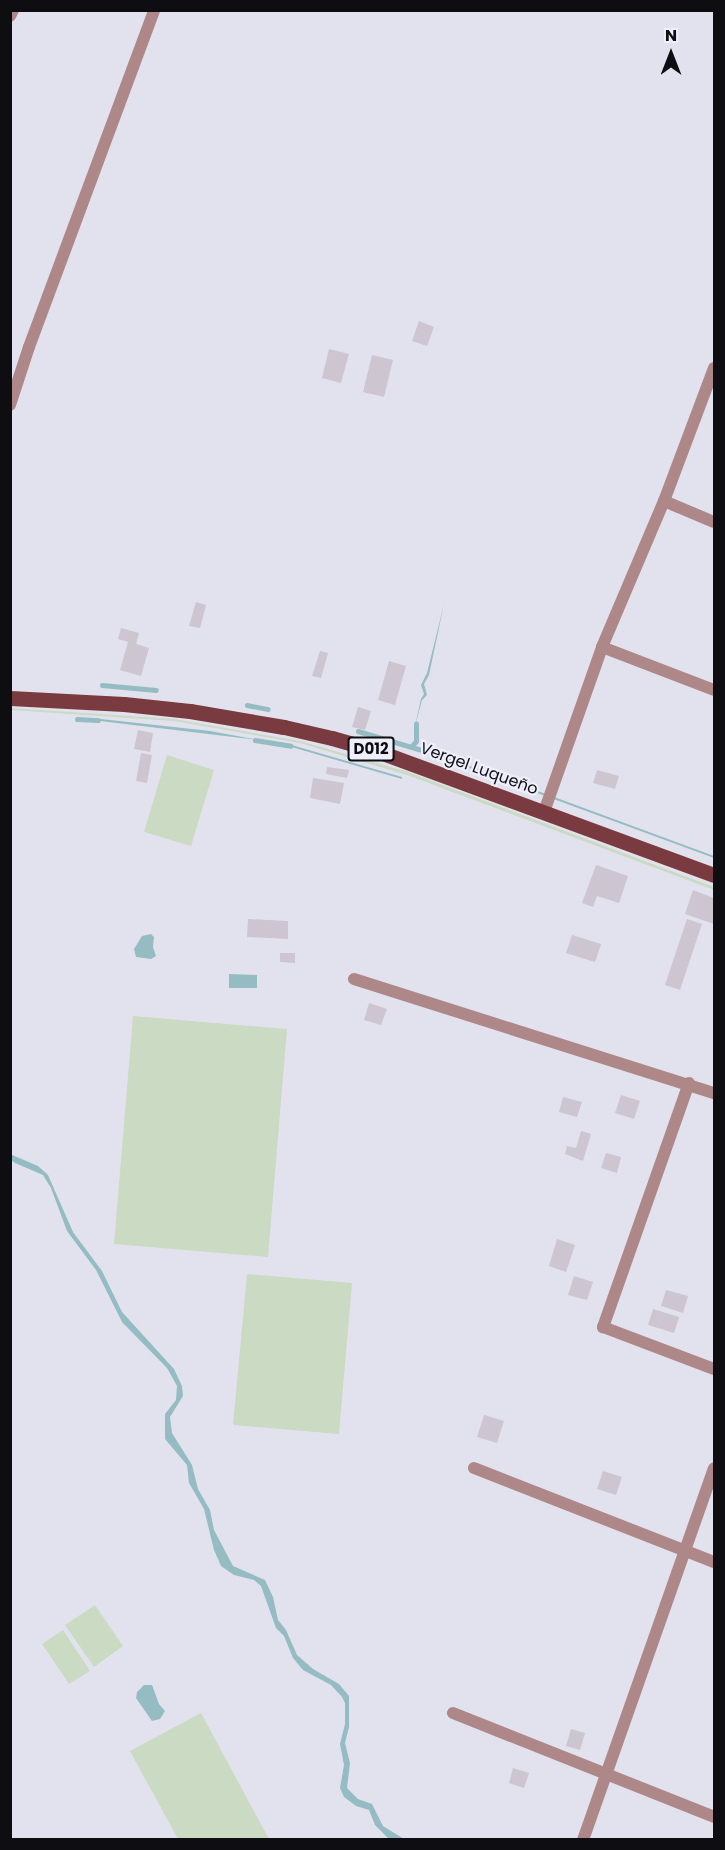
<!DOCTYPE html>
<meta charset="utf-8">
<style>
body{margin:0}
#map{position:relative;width:725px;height:1850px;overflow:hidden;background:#e2e2ee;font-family:Poppins,sans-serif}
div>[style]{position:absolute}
.green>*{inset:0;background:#cbdac3}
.water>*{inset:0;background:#94bcc2}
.stream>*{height:4.5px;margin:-2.25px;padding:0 2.25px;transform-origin:2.25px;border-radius:2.25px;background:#94bcc2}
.building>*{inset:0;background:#cdc5d0}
.street>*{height:12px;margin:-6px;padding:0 6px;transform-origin:6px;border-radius:6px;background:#ae8889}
.primary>*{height:15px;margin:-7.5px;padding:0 7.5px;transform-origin:7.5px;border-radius:7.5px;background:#7a3b40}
span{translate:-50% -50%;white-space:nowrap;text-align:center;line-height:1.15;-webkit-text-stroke:4.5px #efeffb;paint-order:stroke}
.shield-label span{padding:2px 4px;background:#efeffb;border:2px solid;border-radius:4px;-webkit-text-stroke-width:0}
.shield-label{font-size:15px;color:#0e0e12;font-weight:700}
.street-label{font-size:16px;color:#0e0e12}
.frame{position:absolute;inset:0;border:12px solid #0e0e12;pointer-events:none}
.north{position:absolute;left:641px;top:24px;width:60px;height:60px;-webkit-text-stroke:4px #efeffb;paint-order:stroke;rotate:0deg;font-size:16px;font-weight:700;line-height:24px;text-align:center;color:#0e0e12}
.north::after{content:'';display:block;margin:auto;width:21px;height:27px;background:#0e0e12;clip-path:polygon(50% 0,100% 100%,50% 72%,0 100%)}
</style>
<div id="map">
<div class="green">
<div style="clip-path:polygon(11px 708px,174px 719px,300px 741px,408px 772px,714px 887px,714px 890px,407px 775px,300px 743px,174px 721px,11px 710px)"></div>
<div style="clip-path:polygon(167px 755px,214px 770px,191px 846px,144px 832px)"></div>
<div style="clip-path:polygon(133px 1016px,287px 1029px,268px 1257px,114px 1244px)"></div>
<div style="clip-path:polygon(247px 1274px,352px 1283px,339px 1434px,233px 1425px)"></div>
<div style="clip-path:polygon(95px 1605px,123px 1646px,94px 1667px,65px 1625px)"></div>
<div style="clip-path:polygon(63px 1630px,90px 1671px,69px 1684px,42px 1644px)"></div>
<div style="clip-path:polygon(201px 1713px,269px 1839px,178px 1839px,130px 1751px)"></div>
</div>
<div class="water">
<div style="clip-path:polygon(444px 604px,429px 675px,424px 684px,427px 695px,422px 700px,414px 730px,421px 699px,424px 694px,421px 685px,427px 673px)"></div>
<div style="clip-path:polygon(92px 718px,210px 731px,259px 740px,92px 720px)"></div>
<div style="clip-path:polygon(288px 744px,402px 777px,402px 779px,288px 746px)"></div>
<div style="clip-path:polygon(421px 748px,714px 856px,714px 858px,420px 750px)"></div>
<div style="clip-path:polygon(151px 934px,154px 937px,153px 947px,156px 956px,151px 959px,136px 957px,134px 949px,142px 936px)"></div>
<div style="clip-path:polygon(229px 974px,257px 975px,257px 988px,229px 988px)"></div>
<div style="clip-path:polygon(10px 1154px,38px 1166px,48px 1175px,73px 1232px,102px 1271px,122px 1312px,174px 1369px,182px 1386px,183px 1396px,170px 1417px,172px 1433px,192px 1465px,198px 1489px,210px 1510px,214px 1530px,233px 1566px,265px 1580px,273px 1597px,278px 1620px,286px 1630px,297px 1655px,313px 1669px,339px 1684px,349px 1696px,349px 1727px,345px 1743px,350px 1763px,347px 1788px,358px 1799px,372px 1804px,383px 1826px,404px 1839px,389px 1839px,375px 1825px,369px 1810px,356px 1806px,344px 1797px,340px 1788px,344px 1765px,340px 1744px,345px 1724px,345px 1703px,342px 1697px,331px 1685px,303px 1670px,293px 1658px,284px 1636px,276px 1628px,261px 1586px,254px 1580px,234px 1575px,221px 1566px,214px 1550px,204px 1509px,189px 1483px,187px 1465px,165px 1439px,165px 1414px,176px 1400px,177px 1386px,167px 1368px,122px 1322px,96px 1270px,67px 1231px,51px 1188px,43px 1175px,15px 1163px,11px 1160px)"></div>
<div style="clip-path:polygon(144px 1685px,152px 1685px,159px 1704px,165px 1711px,160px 1719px,152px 1721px,136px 1698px,137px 1692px)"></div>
</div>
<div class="stream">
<div style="left:102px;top:685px;width:54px;rotate:5.3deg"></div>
<div style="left:247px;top:705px;width:21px;rotate:11deg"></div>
<div style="left:77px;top:719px;width:21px;rotate:3deg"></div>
<div style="left:358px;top:731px;width:70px;rotate:16.6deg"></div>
<div style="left:255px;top:740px;width:36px;rotate:9deg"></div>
<div style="left:412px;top:746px;width:6px;rotate:-51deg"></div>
<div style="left:416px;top:741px;width:17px;rotate:-90deg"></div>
</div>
<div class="building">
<div style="clip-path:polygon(419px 321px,434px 327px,427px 346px,412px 341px)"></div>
<div style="clip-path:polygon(329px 349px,349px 354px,341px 383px,322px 378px)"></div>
<div style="clip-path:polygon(372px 355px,393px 360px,384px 397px,363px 392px)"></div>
<div style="clip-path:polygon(196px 602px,206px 605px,200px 628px,189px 626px)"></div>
<div style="clip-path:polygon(121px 628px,139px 633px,136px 644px,149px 648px,141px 676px,120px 670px,128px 642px,118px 639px)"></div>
<div style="clip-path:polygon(320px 651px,328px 653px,321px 678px,312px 676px)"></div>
<div style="clip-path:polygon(389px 661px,406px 666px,395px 705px,378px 700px)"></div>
<div style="clip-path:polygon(358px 707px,371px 711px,365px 730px,352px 727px)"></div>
<div style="clip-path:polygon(138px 730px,153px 733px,150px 752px,134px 749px)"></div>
<div style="clip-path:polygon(141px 753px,152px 755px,147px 783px,136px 781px)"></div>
<div style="clip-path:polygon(327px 767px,349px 770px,347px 778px,326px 774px)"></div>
<div style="clip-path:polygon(597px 770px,619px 776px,615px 789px,593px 783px)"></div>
<div style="clip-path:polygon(313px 778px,344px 783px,340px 804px,310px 798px)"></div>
<div style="clip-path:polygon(596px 865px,628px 876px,619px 903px,597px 896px,593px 907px,582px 903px)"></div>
<div style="clip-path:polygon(693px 890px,714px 898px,714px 924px,685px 914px)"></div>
<div style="clip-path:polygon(248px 919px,288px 921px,288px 939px,247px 937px)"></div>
<div style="clip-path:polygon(687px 919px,702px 924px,680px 990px,665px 985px)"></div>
<div style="clip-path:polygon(572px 935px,601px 944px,595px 962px,566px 953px)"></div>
<div style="clip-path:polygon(280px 953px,295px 953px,295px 963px,280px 962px)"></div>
<div style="clip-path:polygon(369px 1003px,387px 1009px,381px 1025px,364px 1020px)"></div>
<div style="clip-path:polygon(621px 1095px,640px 1101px,634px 1119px,615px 1113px)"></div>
<div style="clip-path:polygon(563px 1097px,582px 1102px,577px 1117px,559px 1112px)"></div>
<div style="clip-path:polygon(581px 1131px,591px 1134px,583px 1161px,565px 1154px,567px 1146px,576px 1148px)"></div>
<div style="clip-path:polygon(606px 1153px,621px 1157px,617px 1173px,601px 1168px)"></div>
<div style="clip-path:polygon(557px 1239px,575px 1245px,566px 1272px,549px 1266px)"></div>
<div style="clip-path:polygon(574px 1276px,593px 1282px,587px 1300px,568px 1295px)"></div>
<div style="clip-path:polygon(666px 1290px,688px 1296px,683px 1313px,661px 1306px)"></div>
<div style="clip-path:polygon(653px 1309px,679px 1317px,674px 1333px,648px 1325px)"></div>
<div style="clip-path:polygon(484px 1415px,504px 1421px,497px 1443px,477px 1437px)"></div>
<div style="clip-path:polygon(603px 1471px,622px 1477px,616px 1495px,597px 1489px)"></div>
<div style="clip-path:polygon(571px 1729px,585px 1733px,580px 1750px,566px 1746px)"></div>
<div style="clip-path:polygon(513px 1768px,529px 1773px,524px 1788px,509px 1783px)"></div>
</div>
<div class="street">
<div style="left:10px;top:16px;width:7px;rotate:-63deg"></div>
<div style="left:10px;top:405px;width:61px;rotate:-71.9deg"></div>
<div style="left:29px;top:347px;width:359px;rotate:-69.6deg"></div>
<div style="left:664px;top:501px;width:54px;rotate:22.8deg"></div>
<div style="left:602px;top:647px;width:120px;rotate:21deg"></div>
<div style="left:544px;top:812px;width:175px;rotate:-70.6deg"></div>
<div style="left:602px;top:647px;width:159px;rotate:-67deg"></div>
<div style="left:664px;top:501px;width:142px;rotate:-69.4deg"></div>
<div style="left:354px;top:979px;width:378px;rotate:17.6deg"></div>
<div style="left:689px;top:1083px;width:259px;rotate:109.4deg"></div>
<div style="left:603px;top:1327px;width:119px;rotate:20.7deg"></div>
<div style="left:474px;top:1468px;width:258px;rotate:21.4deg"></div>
<div style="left:453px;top:1713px;width:281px;rotate:21.7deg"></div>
<div style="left:583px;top:1840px;width:394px;rotate:-70.6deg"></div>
</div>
<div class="primary">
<div style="left:10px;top:698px;width:114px;rotate:3deg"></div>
<div style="left:124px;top:704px;width:66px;rotate:6.1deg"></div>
<div style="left:190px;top:711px;width:95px;rotate:9.7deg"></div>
<div style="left:284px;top:727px;width:49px;rotate:12.9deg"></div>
<div style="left:332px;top:738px;width:47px;rotate:16.1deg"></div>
<div style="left:377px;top:751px;width:359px;rotate:20.2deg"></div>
</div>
<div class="shield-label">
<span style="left:371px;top:749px">D012</span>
</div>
<div class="street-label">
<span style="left:479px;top:769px;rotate:20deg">Vergel Luqueño</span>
</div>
<div class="frame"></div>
<div class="north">N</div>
</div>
